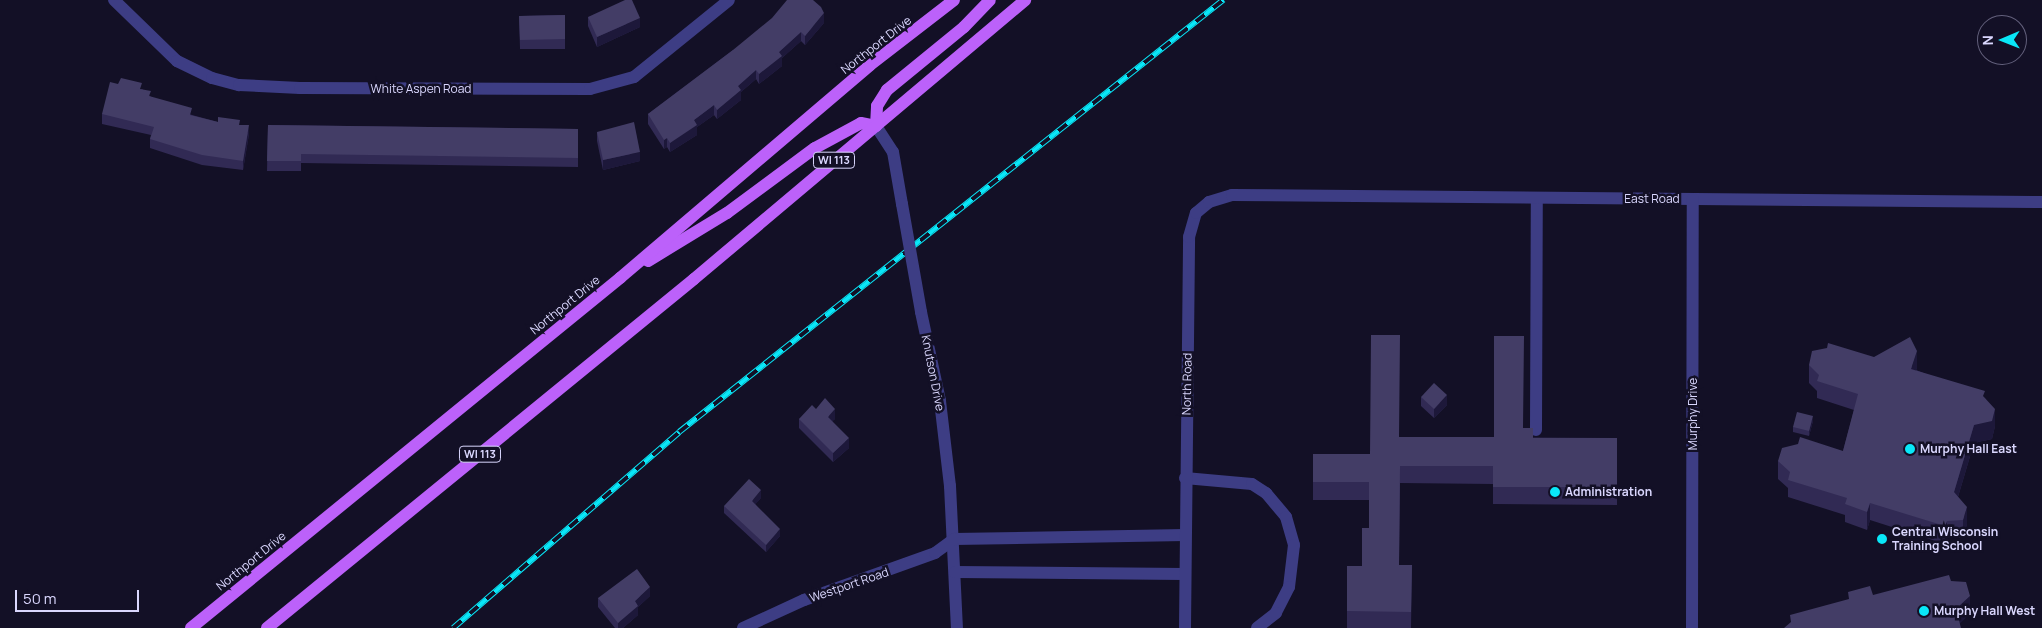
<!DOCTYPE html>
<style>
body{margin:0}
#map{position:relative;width:2042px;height:628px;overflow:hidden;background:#131026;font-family:Manrope,sans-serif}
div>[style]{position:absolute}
.minor>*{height:12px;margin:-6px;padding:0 6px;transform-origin:6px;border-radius:6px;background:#3d3d84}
.major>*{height:12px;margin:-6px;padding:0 6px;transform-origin:6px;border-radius:6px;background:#bc61fa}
.rail>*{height:5.5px;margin-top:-2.75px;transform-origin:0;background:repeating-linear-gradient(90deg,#131026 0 11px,#09e7f8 0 22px);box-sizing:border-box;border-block:1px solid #09e7f8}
.minor-bridge>*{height:12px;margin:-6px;padding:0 6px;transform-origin:6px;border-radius:6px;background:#3d3d84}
.wall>*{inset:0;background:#312a54}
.shaded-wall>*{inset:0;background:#1d183a}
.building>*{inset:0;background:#433d66}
.dots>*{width:14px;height:14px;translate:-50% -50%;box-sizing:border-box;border:2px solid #131026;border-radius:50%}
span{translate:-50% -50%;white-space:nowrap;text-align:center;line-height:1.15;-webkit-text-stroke:5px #131026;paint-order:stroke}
.shield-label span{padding:1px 4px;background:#131026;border:1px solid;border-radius:4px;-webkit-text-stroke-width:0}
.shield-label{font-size:11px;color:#dad7fe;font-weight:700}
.street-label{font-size:12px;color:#dad7fe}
.poi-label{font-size:12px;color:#dad7fe;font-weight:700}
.left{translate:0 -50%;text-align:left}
.north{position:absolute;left:1977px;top:15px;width:50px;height:50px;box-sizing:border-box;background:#131026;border:1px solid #63607c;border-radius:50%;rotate:269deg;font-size:14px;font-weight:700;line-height:20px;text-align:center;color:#dad7fe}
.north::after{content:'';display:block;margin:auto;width:18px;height:22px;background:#09e7f8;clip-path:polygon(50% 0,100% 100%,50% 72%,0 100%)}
.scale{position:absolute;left:15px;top:590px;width:124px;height:22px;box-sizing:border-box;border:2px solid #dad7fe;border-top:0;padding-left:6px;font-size:15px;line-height:18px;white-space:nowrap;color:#dad7fe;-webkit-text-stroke:4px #131026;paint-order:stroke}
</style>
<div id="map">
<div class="minor">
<div style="left:114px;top:0;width:88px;rotate:44.1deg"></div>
<div style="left:177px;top:61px;width:39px;rotate:26deg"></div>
<div style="left:212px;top:78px;width:28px;rotate:15deg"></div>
<div style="left:239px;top:85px;width:61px;rotate:2.8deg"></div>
<div style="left:300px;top:88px;width:290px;rotate:0.2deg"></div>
<div style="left:590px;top:89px;width:46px;rotate:-15.3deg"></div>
<div style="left:634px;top:77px;width:122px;rotate:-39deg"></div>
<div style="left:876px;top:126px;width:31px;rotate:57deg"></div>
<div style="left:893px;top:152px;width:53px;rotate:80.2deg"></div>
<div style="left:921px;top:312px;width:91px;rotate:77.9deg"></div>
<div style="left:940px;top:401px;width:86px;rotate:83.3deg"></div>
<div style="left:950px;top:486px;width:142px;rotate:87.2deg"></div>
<div style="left:1536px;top:430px;width:231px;rotate:-89.8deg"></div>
<div style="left:1185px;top:478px;width:67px;rotate:5.1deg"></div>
<div style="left:1252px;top:484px;width:17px;rotate:33deg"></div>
<div style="left:1266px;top:493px;width:31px;rotate:50deg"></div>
<div style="left:1286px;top:517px;width:29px;rotate:74deg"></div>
<div style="left:1294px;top:545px;width:42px;rotate:96.8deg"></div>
<div style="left:1289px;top:587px;width:29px;rotate:117deg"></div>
<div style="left:1276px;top:613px;width:24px;rotate:142deg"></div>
<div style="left:954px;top:539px;width:231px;rotate:-1deg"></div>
<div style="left:955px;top:572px;width:230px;rotate:0.5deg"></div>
<div style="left:743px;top:628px;width:67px;rotate:-24.7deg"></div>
<div style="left:804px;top:600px;width:139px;rotate:-19.7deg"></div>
<div style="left:935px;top:553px;width:24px;rotate:-36deg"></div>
<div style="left:1185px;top:628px;width:391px;rotate:-89.4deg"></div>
<div style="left:1189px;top:237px;width:25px;rotate:-74deg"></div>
<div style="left:1196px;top:213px;width:17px;rotate:-40deg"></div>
<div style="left:1209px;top:202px;width:24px;rotate:-17deg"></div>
<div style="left:1232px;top:195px;width:810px;rotate:0.5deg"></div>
<div style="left:1692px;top:628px;width:429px;rotate:-89.9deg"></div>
</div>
<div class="major">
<div style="left:876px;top:126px;width:20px;rotate:-87deg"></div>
<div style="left:877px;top:106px;width:19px;rotate:-58deg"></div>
<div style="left:887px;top:90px;width:99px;rotate:-39.3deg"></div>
<div style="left:964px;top:27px;width:37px;rotate:-46deg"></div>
<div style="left:648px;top:261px;width:92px;rotate:-31.3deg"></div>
<div style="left:727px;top:213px;width:109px;rotate:-36.5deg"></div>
<div style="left:815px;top:148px;width:52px;rotate:-28.5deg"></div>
<div style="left:861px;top:123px;width:15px;rotate:11deg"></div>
<div style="left:191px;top:628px;width:554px;rotate:-39.21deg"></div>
<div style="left:620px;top:278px;width:328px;rotate:-40.4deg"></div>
<div style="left:870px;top:65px;width:106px;rotate:-37.7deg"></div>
<div style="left:267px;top:628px;width:551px;rotate:-39.26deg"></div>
<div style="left:694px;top:279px;width:433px;rotate:-40.1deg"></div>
</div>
<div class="rail">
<div style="left:453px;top:628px;width:299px;rotate:-40.9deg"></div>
<div style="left:679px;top:432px;width:695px;rotate:-38.45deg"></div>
</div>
<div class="minor-bridge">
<div style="left:902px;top:204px;width:110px;rotate:80deg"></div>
</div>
<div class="wall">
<div style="clip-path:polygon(565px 15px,565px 49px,520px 49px,519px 16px)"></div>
<div style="clip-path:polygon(588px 17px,640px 27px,597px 47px,588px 26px)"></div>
<div style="clip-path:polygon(824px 23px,805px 45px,801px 41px,782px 58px,782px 66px,759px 84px,756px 79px,741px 92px,741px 100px,717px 119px,714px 115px,697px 127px,697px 135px,670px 152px,667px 147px,664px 149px,648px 124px,648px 114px,733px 50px)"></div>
<div style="clip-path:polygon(142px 89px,151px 97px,192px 115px,218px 122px,240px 125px,249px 134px,243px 170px,202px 165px,150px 148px,150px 139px,151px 135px,102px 124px,102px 114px)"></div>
<div style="clip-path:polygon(268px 125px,578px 129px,578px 167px,301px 163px,301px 171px,267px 171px)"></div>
<div style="clip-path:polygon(597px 132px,640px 161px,603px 170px,597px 141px)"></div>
<div style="clip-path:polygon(1874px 357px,1917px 368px,1916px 370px,1985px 398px,1995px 426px,1992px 439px,1974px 443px,1958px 497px,1967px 524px,1963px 538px,1947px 538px,1945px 544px,1870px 520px,1867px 530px,1845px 522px,1845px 515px,1788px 497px,1788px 488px,1778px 479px,1778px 461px,1843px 451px,1854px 410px,1817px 398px,1817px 391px,1809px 383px,1809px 365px)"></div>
<div style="clip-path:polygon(1421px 397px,1447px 405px,1434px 418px,1421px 406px)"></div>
<div style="clip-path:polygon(816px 409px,835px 419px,832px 421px,849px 448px,833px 462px,799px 428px,799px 419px)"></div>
<div style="clip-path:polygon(1813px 421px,1809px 436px,1793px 432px,1793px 427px)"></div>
<div style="clip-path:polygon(1399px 437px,1617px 438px,1617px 505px,1493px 504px,1493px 484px,1400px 483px,1399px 565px,1412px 565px,1411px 628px,1347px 628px,1347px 566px,1362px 566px,1369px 528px,1369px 500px,1313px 500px,1313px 454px,1370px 454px)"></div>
<div style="clip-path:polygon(761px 498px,755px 504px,780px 536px,766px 552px,724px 513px,724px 506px)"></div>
<div style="clip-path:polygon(650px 596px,638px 607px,638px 615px,623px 628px,615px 628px,598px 607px,598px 598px)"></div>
</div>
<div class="shaded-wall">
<div style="clip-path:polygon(824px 13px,824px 23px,805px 45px,805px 36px)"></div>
<div style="clip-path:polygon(640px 18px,640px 27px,597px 47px,597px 37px)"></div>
<div style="clip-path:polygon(801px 32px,801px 41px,782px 58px,782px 66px,759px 84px,759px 74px,779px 52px)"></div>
<div style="clip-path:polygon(756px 70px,756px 79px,741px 92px,741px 100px,717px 119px,717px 110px,738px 86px)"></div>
<div style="clip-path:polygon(714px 105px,714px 115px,697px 127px,697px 135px,670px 152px,670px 143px,694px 120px)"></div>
<div style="clip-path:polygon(249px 125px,249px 134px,243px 170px,243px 161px)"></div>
<div style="clip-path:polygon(667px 138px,667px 147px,664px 149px,664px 140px)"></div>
<div style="clip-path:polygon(640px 152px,640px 161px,603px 170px,603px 160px)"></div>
<div style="clip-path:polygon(1917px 351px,1917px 368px,1911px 387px,1911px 369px)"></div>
<div style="clip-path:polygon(1447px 395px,1447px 405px,1434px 418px,1434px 409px)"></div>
<div style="clip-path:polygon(835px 409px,835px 419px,828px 426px,828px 417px)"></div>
<div style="clip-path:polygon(1995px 409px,1995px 426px,1992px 439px,1974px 443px,1954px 510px,1954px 492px,1974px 425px)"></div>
<div style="clip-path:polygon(1813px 416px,1813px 421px,1809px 436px,1809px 431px)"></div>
<div style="clip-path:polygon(849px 438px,849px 448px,833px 462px,833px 453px)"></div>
<div style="clip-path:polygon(761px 490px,761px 498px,752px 508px,752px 501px)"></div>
<div style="clip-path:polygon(1870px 503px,1870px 520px,1867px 530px,1867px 512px)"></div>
<div style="clip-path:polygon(1967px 507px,1967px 524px,1963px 538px,1963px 520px)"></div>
<div style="clip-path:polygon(1947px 521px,1947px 538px,1945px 544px,1945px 526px)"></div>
<div style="clip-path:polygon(780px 529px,780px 536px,766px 552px,766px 545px)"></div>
<div style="clip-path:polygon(650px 587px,650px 596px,638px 607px,638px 615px,623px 628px,618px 628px,618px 623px,635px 601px)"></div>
<div style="clip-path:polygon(1970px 596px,1970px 614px,1956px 627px,1956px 609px)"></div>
</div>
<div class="building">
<div style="clip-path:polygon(625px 0,632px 0,640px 18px,597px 37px,588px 17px)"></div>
<div style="clip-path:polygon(787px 0,813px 0,821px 7px,824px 13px,805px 36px,801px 32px,779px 52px,782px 56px,759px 74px,756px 70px,738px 86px,741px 90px,717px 110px,714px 105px,694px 120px,697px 125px,670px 143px,667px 138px,664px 140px,648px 114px,733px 50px,772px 18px)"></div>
<div style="clip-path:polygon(565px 15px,565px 39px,520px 40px,519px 16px)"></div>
<div style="clip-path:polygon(121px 78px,142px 83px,140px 89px,151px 91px,149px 96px,192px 108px,190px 115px,218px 122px,218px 117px,240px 120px,239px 125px,249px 125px,243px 161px,202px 155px,150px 139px,154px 127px,102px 114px,110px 82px,118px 84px)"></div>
<div style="clip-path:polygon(634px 122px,640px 152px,603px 160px,597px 132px)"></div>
<div style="clip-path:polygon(268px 125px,578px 129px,578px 158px,301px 154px,301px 161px,267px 161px)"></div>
<div style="clip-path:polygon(1371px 335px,1400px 335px,1399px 437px,1494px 437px,1494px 336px,1524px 336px,1523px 428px,1533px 428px,1533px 438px,1617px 438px,1617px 487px,1493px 487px,1493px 466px,1400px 466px,1399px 565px,1412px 565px,1411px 612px,1347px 611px,1347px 566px,1362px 566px,1362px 528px,1369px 528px,1369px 482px,1313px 482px,1313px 454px,1370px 454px)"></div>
<div style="clip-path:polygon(1910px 337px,1917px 351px,1911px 369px,1985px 391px,1983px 396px,1995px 409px,1992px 421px,1974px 425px,1954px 492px,1967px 507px,1963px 520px,1947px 521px,1945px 526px,1870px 503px,1867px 512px,1845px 504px,1847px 498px,1788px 480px,1790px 472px,1778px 461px,1782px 448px,1798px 444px,1800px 437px,1843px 451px,1858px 394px,1817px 381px,1819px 375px,1809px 365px,1812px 351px,1827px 348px,1828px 343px,1874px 357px)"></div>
<div style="clip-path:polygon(1434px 383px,1447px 395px,1434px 409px,1421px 397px)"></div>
<div style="clip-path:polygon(825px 398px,835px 409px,828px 417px,849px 438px,833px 453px,799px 419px,812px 405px,816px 409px)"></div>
<div style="clip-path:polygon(1797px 412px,1813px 416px,1809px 431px,1793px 427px)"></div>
<div style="clip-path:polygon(749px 479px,761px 490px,752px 501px,780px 529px,766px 545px,724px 506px)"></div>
<div style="clip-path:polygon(637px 569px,650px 587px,635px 601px,638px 606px,618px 623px,598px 598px)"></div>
<div style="clip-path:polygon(1949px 575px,1951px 581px,1966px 582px,1970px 596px,1956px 609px,1961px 628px,1784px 628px,1791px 622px,1790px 615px,1849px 599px,1848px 592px,1870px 586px,1873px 595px)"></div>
</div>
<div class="dots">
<div style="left:1910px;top:449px;background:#09e7f8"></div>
<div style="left:1555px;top:492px;background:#09e7f8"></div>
<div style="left:1882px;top:539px;background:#09e7f8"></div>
<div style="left:1924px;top:611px;background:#09e7f8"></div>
</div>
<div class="shield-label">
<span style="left:834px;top:160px">WI 113</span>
<span style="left:480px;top:454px">WI 113</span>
</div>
<div class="street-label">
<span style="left:876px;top:45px;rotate:-38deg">Northport Drive</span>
<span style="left:421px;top:89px">White Aspen Road</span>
<span style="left:1652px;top:199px">East Road</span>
<span style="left:565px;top:305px;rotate:-39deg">Northport Drive</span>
<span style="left:933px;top:373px;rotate:79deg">Knutson Drive</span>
<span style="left:1187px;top:384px;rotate:-89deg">North Road</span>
<span style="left:1693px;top:414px;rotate:-90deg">Murphy Drive</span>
<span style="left:251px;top:561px;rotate:-39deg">Northport Drive</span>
<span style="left:849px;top:585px;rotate:-19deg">Westport Road</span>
</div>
<div class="poi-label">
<span class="left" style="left:1920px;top:449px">Murphy Hall East</span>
<span class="left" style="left:1565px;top:492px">Administration</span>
<span class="left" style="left:1892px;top:539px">Central Wisconsin<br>Training School</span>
<span class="left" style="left:1934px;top:611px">Murphy Hall West</span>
</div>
<div class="north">N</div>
<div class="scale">50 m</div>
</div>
